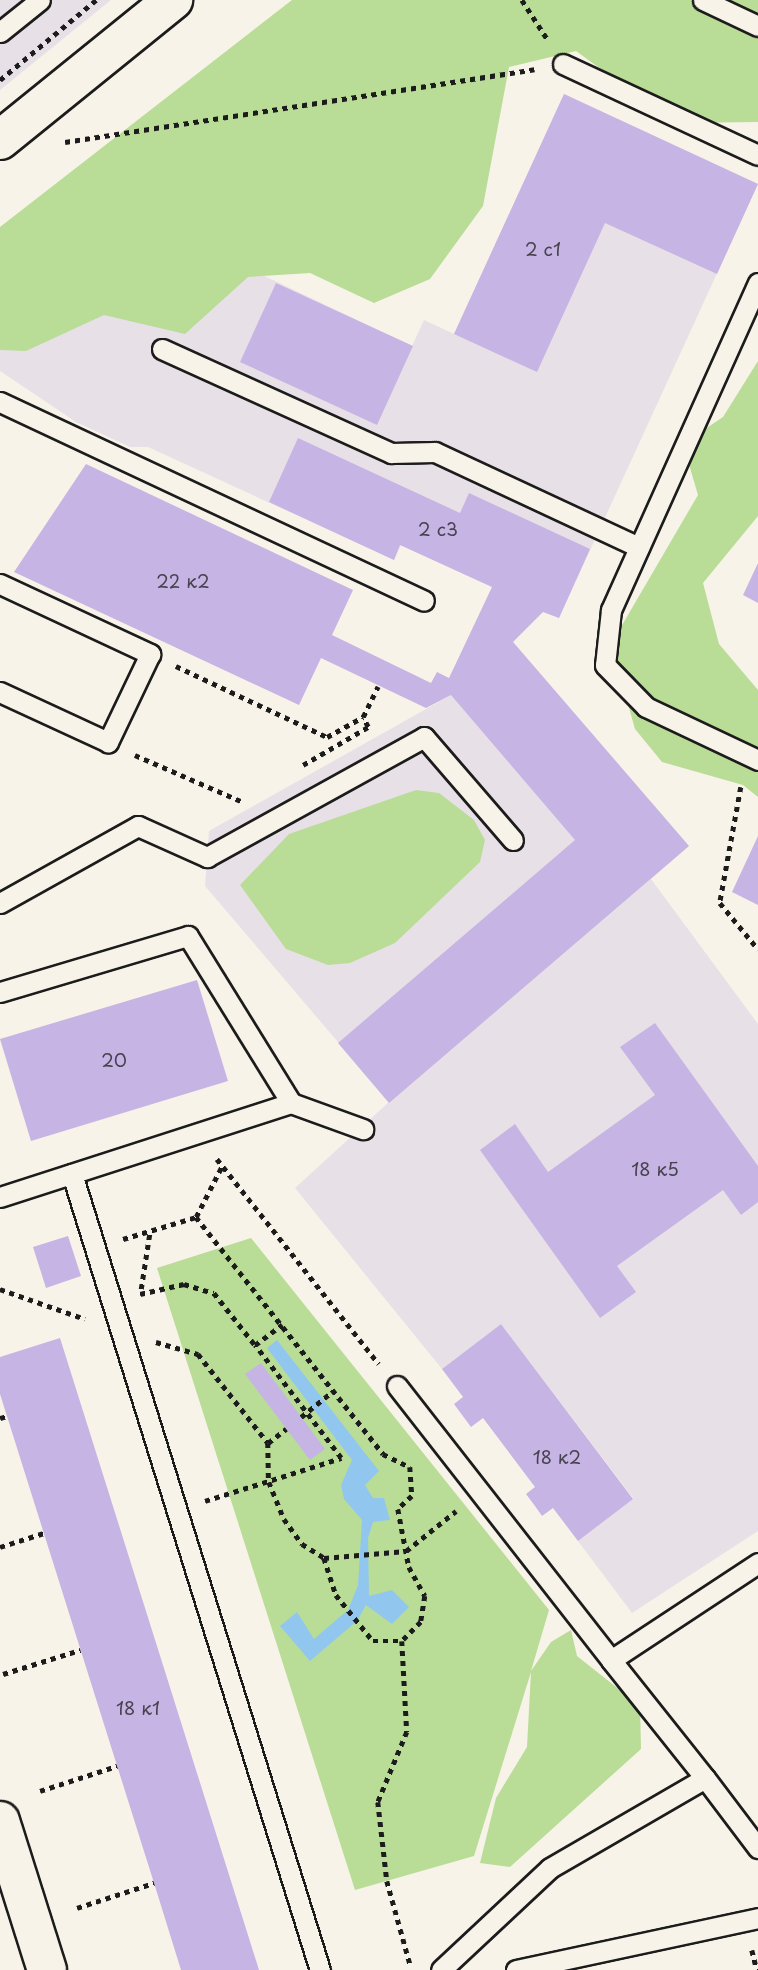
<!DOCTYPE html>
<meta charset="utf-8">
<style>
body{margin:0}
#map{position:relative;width:758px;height:1970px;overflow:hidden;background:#f7f3e8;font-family:"Playpen Sans",sans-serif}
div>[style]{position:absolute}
.built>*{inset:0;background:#e8e0e7}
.green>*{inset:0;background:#b9dc97}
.water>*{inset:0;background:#91c7ef}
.building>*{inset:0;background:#c6b4e4}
.path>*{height:4.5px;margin-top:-2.25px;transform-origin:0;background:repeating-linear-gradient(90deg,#1c1c1c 0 5px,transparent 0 10px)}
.roads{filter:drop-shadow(2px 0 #1c1c1c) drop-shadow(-2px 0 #1c1c1c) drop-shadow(0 2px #1c1c1c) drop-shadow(0 -2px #1c1c1c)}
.service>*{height:19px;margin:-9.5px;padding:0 9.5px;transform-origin:9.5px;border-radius:9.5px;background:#f7f3e8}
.minor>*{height:38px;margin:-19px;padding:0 19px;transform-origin:19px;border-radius:19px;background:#f7f3e8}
.tertiary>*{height:38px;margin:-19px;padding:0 19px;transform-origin:19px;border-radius:19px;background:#f7f3e8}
span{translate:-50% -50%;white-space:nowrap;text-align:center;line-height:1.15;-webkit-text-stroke:5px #f7f3e8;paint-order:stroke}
.number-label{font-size:18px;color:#46424e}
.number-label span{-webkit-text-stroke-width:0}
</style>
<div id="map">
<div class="built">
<div style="clip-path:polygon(0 0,111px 0,0 90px)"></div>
<div style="clip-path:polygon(564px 94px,758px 184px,559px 618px,401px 545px,394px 560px,148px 447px,130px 447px,76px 422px,0 371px,0 319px,197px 244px,412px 346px,424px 320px,454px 334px)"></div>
<div style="clip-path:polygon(513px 642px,689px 846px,651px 879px,758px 1024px,758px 1531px,632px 1613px,578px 1541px,633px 1498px,501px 1324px,442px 1369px,295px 1188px,389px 1102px,205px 886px,209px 831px,451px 695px)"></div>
</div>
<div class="green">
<div style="clip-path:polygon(292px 0,758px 0,758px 122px,675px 123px,576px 51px,509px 67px,483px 206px,430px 279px,374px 303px,310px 273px,248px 277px,185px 334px,104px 315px,26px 351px,0 350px,0 227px)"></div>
<div style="clip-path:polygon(758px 361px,758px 516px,703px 583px,719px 644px,758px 690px,758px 797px,743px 785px,662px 762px,635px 729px,611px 644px,698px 495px,683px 444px,723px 417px)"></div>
<div style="clip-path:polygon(416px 790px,439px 793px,474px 820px,485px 840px,480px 862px,395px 943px,350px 963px,328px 965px,286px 949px,240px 885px,289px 834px)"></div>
<div style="clip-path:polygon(251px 1238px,549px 1610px,531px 1671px,551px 1642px,571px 1630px,577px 1656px,640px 1706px,641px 1749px,510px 1867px,480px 1863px,496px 1798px,527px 1747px,531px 1672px,474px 1856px,355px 1890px,157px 1268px)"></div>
</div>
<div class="water">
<div style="clip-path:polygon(277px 1340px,379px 1471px,365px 1485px,373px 1498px,384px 1498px,390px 1520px,373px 1522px,368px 1538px,369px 1596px,392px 1590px,409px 1607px,392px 1624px,366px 1605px,357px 1621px,310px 1661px,280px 1626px,297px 1612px,314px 1639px,348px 1610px,358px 1585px,362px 1520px,344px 1499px,341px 1485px,352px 1460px,267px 1348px)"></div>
</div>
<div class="building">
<div style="clip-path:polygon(564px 94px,758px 184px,717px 274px,605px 223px,537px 372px,454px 334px)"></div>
<div style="clip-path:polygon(276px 283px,413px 346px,377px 425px,240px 362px)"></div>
<div style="clip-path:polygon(298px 438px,460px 513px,469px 493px,590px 549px,559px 618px,543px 612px,513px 642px,689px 846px,389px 1103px,338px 1043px,575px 840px,451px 695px,426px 708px,321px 658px,299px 705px,14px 572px,86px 464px,353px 590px,332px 635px,431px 683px,437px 672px,449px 678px,492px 587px,400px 545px,394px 560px,269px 502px)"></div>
<div style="clip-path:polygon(758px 563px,758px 603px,743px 595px)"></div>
<div style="clip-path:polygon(758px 836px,758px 905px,732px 892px)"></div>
<div style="clip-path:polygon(197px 980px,228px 1081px,31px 1141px,0 1039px)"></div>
<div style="clip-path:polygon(655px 1023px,758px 1166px,758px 1202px,741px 1215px,723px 1190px,617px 1266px,636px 1292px,600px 1318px,480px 1150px,515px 1124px,548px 1172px,655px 1095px,620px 1047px)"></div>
<div style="clip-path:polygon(68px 1236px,81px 1276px,46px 1288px,33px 1247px)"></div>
<div style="clip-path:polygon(501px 1324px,633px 1499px,578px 1541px,553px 1508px,542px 1516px,535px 1506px,526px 1494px,535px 1487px,483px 1418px,471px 1427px,454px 1404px,463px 1397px,442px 1369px)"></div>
<div style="clip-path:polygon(60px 1338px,259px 1970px,181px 1970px,154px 1883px,0 1394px,0 1357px)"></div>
<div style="clip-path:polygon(261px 1363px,325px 1449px,310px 1460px,245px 1374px)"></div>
</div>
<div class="path">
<div style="left:522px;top:0;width:48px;rotate:57deg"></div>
<div style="left:0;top:80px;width:125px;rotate:-39.8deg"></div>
<div style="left:65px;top:142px;width:475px;rotate:-8.8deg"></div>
<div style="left:176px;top:666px;width:167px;rotate:25.2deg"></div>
<div style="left:327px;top:737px;width:41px;rotate:-29.1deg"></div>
<div style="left:135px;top:755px;width:116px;rotate:23.5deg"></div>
<div style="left:303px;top:765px;width:75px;rotate:-30.3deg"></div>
<div style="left:368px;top:727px;width:11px;rotate:-117deg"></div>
<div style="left:363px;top:717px;width:34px;rotate:-64deg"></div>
<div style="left:741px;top:787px;width:118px;rotate:100.3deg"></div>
<div style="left:720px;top:903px;width:60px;rotate:50.4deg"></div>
<div style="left:217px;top:1159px;width:261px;rotate:51.7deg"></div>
<div style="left:196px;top:1217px;width:57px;rotate:-63deg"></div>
<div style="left:123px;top:1239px;width:76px;rotate:-16.8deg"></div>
<div style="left:196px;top:1217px;width:302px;rotate:51.7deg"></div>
<div style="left:383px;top:1454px;width:30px;rotate:26deg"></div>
<div style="left:410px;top:1467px;width:29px;rotate:86deg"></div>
<div style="left:412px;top:1496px;width:19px;rotate:137deg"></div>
<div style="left:398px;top:1509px;width:59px;rotate:79.3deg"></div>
<div style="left:409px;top:1567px;width:33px;rotate:61deg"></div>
<div style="left:425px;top:1596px;width:26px;rotate:99deg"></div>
<div style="left:421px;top:1622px;width:27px;rotate:135deg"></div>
<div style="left:402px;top:1641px;width:91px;rotate:86.9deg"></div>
<div style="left:407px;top:1732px;width:76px;rotate:112.5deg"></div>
<div style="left:378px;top:1802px;width:80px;rotate:83.5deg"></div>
<div style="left:387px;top:1881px;width:86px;rotate:74.5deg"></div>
<div style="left:0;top:1289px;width:90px;rotate:19.4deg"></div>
<div style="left:141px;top:1289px;width:59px;rotate:-81.2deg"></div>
<div style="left:140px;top:1294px;width:45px;rotate:-12.8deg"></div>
<div style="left:184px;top:1284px;width:31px;rotate:17deg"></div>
<div style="left:214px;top:1293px;width:66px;rotate:51.7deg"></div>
<div style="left:156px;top:1342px;width:44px;rotate:15.9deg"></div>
<div style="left:198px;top:1354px;width:113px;rotate:51.8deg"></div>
<div style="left:268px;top:1443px;width:39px;rotate:89deg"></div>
<div style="left:269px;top:1482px;width:40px;rotate:68deg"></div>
<div style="left:284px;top:1519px;width:31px;rotate:54deg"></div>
<div style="left:302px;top:1544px;width:26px;rotate:32deg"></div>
<div style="left:324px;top:1558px;width:39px;rotate:72deg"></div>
<div style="left:336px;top:1595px;width:59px;rotate:51.2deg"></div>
<div style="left:373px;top:1641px;width:29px"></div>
<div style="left:301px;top:1417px;width:41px;rotate:-39.1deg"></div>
<div style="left:0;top:1418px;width:7px;rotate:-16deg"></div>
<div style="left:268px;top:1443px;width:23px;rotate:-38deg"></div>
<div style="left:205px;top:1501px;width:143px;rotate:-17.5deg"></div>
<div style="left:341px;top:1458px;width:142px;rotate:-127.3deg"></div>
<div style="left:255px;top:1345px;width:34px;rotate:-37deg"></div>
<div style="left:0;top:1547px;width:46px;rotate:-17.7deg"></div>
<div style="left:324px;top:1558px;width:82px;rotate:-4.9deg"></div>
<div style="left:406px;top:1551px;width:64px;rotate:-38.7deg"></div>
<div style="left:3px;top:1674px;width:81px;rotate:-17.3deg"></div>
<div style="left:40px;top:1791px;width:81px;rotate:-18deg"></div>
<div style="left:77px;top:1908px;width:81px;rotate:-18deg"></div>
<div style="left:752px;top:1950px;width:21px;rotate:76deg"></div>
</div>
<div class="roads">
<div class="service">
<div style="left:703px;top:0;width:61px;rotate:25.3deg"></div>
<div style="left:0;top:32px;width:51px;rotate:-38.7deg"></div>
<div style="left:563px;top:64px;width:215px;rotate:25deg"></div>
<div style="left:758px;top:283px;width:359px;rotate:114.2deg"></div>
<div style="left:611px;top:610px;width:55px;rotate:96.2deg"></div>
<div style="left:605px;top:665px;width:59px;rotate:45.7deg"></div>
<div style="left:646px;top:707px;width:124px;rotate:25.3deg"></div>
<div style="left:162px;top:349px;width:252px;rotate:24.4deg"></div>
<div style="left:391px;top:453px;width:44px;rotate:-1.3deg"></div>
<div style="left:435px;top:452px;width:225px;rotate:25deg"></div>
<div style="left:0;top:402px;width:468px;rotate:25.1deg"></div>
<div style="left:0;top:584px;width:166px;rotate:25deg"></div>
<div style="left:150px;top:654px;width:98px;rotate:115.5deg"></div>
<div style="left:108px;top:742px;width:119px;rotate:-155.2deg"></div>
<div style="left:0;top:903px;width:158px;rotate:-29.2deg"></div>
<div style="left:138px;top:826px;width:76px;rotate:24.2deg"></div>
<div style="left:207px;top:857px;width:248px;rotate:-28.9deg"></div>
<div style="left:424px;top:737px;width:136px;rotate:49.2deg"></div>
<div style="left:0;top:992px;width:196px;rotate:-16.6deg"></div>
<div style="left:188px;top:936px;width:196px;rotate:58.3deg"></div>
<div style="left:291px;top:1103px;width:306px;rotate:162.1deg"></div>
<div style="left:291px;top:1103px;width:77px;rotate:19.9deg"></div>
<div style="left:72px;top:1174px;width:834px;rotate:72.7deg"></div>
<div style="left:397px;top:1386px;width:348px;rotate:52deg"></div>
<div style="left:611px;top:1660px;width:176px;rotate:-33.4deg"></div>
<div style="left:611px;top:1660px;width:151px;rotate:51.5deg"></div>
<div style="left:441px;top:1970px;width:149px;rotate:-43.1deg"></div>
<div style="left:550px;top:1868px;width:179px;rotate:-30.1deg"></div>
<div style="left:705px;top:1778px;width:88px;rotate:52.9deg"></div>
<div style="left:516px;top:1970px;width:248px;rotate:-12.1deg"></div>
</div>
<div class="minor">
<div style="left:0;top:140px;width:223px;rotate:-39deg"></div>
</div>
<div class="tertiary">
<div style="left:0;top:1821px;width:156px;rotate:72.5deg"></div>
</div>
</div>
<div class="number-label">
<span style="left:543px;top:249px">2 с1</span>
<span style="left:438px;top:529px">2 с3</span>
<span style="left:183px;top:581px">22 к2</span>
<span style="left:114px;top:1060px">20</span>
<span style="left:655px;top:1169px">18 к5</span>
<span style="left:557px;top:1457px">18 к2</span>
<span style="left:138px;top:1708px">18 к1</span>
</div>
</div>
